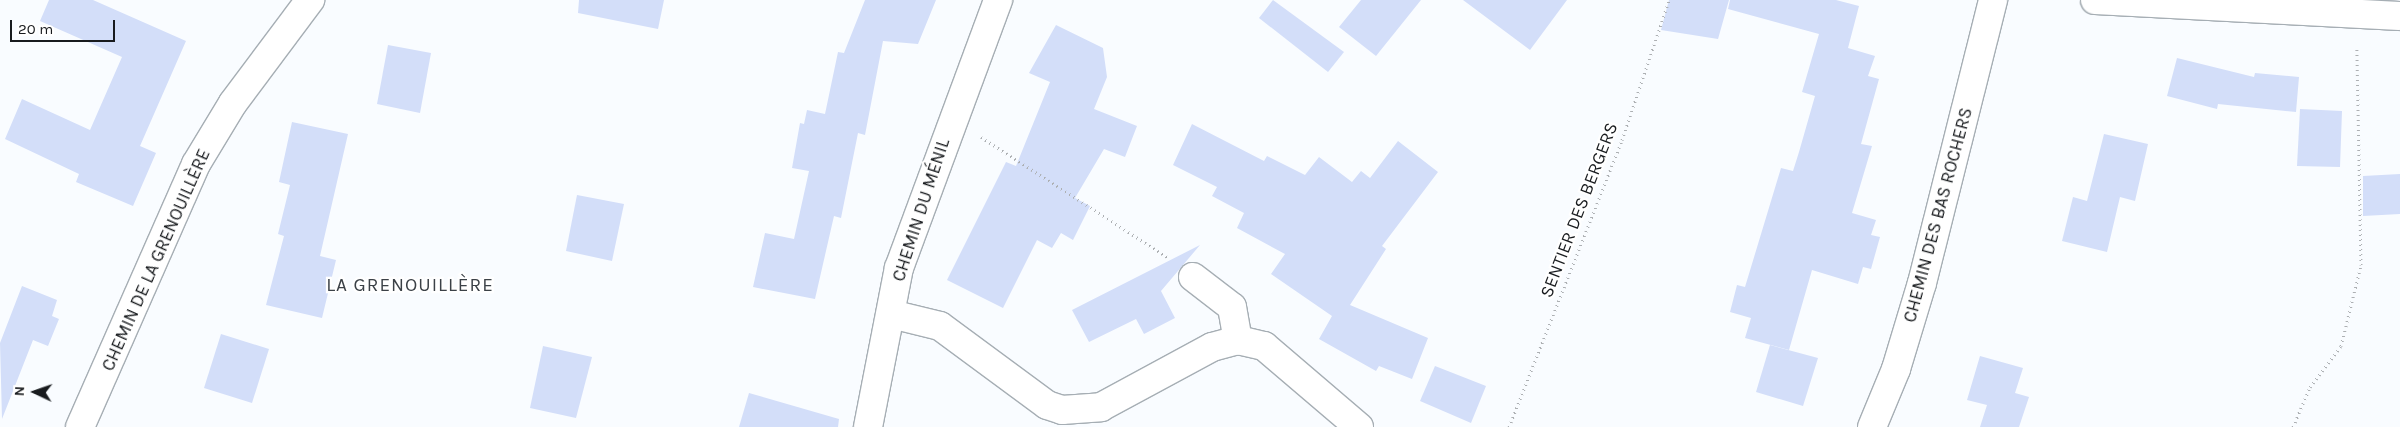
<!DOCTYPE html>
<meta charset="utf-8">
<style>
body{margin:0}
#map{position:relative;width:2400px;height:427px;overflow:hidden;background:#f9fcff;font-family:Karla,sans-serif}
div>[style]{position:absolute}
.building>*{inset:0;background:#d3def9}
.path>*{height:3px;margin-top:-1.5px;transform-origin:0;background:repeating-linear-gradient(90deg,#adb0b3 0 1px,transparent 0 5px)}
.roads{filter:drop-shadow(1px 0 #a6aeb4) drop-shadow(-1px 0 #a6aeb4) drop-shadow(0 1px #a6aeb4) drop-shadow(0 -1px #a6aeb4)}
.minor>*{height:28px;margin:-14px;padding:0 14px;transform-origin:14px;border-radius:14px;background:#fff}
span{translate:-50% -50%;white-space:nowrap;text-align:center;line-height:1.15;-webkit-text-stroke:4.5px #fff;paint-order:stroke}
.street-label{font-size:18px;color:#181b1e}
.neighbourhood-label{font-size:19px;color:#3b4147;letter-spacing:1px}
.north{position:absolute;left:10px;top:367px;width:50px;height:50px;-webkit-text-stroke:4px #fff;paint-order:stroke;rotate:273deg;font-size:14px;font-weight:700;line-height:20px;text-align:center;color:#181b1e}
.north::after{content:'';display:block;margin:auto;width:18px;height:22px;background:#181b1e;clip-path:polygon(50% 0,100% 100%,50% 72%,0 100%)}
.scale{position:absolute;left:10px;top:20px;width:105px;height:22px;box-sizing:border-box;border:2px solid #181b1e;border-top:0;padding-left:6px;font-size:15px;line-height:18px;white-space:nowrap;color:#181b1e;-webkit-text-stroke:4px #fff;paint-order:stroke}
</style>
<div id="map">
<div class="building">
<div style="clip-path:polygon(49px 0,93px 0,186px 41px,140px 146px,156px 153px,133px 206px,76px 182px,79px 174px,5px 139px,22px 99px,90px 130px,122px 57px,40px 21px)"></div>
<div style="clip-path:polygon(579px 0,664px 0,658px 29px,578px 13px)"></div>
<div style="clip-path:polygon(865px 0,936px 0,918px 44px,883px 41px,865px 135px,858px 133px,841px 218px,834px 216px,815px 299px,753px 287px,765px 233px,794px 239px,809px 171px,792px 168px,800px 123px,804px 124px,807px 110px,825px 114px,838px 52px,844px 53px)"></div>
<div style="clip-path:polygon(1273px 0,1344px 52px,1328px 72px,1259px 18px)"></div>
<div style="clip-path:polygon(1361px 0,1421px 0,1376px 56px,1339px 27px)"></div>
<div style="clip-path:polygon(1463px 0,1567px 0,1530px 50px)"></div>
<div style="clip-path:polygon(1669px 0,1729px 0,1718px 39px,1661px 30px)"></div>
<div style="clip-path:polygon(1730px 0,1836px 0,1859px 6px,1848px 48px,1875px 56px,1868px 76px,1879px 79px,1861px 144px,1872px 146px,1852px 213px,1876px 220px,1871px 235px,1880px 237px,1871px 269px,1863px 267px,1858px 284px,1812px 270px,1789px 350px,1745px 338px,1751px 318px,1730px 312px,1737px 285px,1745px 287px,1781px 168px,1793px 171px,1799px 152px,1815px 96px,1802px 92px,1819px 34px,1728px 9px)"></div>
<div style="clip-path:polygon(1056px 25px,1103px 48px,1107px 77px,1094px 109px,1137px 126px,1125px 157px,1104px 149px,1075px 198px,1090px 206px,1073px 240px,1061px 233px,1052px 248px,1037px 240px,1003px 308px,947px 280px,1006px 162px,1016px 166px,1050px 82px,1029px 73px)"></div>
<div style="clip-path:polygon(388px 45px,431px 53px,420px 113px,377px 104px)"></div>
<div style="clip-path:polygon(2177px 58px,2254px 77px,2255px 73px,2299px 77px,2296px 112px,2218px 104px,2217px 109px,2167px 96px)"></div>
<div style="clip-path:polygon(2300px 109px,2342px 111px,2340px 167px,2297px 166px)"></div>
<div style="clip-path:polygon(292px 122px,348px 134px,320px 256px,336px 260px,322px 318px,266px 305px,284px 236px,278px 234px,290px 185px,279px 182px)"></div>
<div style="clip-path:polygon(1192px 124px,1264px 161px,1267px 156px,1305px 175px,1319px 157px,1352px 182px,1361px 171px,1370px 178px,1398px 141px,1438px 172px,1382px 246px,1386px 249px,1350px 305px,1428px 338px,1412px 379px,1379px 366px,1376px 371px,1319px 339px,1332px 316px,1271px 274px,1285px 254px,1237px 228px,1244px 213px,1212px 196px,1217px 187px,1173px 165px)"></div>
<div style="clip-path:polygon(2104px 134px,2148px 144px,2135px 201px,2120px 197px,2107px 252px,2062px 241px,2073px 197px,2087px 201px)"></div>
<div style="clip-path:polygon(2400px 174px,2400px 214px,2363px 216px,2363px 176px)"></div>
<div style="clip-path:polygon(577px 195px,624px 204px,612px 261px,566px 251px)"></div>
<div style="clip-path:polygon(1200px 245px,1161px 291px,1175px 318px,1144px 334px,1136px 319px,1089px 342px,1072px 310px)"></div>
<div style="clip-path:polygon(22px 286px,57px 300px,52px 316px,59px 319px,48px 346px,33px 340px,2px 419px,0 343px)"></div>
<div style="clip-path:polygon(221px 334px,269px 349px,252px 403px,204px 388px)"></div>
<div style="clip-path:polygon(1770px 345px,1818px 358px,1803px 406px,1756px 392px)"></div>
<div style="clip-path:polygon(543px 346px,592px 357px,576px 418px,530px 408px)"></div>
<div style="clip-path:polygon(1980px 356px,2023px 368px,2015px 393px,2029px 397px,2019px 427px,1980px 427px,1987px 405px,1967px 400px)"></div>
<div style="clip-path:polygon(1435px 366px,1486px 386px,1471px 423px,1420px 401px)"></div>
<div style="clip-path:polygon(749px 393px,839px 419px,838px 427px,739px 427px)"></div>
</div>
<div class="path">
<div style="left:981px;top:137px;width:224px;rotate:32.8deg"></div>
<div style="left:1509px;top:427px;width:308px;rotate:-68.5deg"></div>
<div style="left:1622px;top:140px;width:148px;rotate:-71.4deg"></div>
<div style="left:2293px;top:427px;width:43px;rotate:-67deg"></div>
<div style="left:2310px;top:387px;width:51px;rotate:-52.9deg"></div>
<div style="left:2341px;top:346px;width:83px;rotate:-76.1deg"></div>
<div style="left:2361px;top:265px;width:218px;rotate:-91.1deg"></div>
</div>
<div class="roads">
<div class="minor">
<div style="left:2095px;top:0;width:305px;rotate:3deg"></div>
<div style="left:1193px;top:277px;width:49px;rotate:37.6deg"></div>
<div style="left:1232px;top:307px;width:34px;rotate:80deg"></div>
<div style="left:891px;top:314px;width:50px;rotate:13.8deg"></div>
<div style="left:940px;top:326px;width:133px;rotate:36.4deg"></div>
<div style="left:1047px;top:405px;width:16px;rotate:18deg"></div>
<div style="left:1062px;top:410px;width:39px;rotate:-4deg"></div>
<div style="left:1101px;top:407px;width:126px;rotate:-28.4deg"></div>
<div style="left:1212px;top:347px;width:27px;rotate:-15deg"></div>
<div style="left:1238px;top:340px;width:27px;rotate:13deg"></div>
<div style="left:1264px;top:346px;width:125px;rotate:40.5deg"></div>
<div style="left:80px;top:427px;width:287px;rotate:-66.2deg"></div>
<div style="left:196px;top:164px;width:71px;rotate:-58.8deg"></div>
<div style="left:233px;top:103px;width:129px;rotate:-53.2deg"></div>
<div style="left:868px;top:427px;width:162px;rotate:-79deg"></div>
<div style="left:899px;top:268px;width:286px;rotate:-69.7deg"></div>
<div style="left:1872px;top:427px;width:63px;rotate:-67.5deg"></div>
<div style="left:1896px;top:369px;width:90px;rotate:-73.2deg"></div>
<div style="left:1922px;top:283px;width:292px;rotate:-75.9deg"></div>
</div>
</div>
<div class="street-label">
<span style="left:921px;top:210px;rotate:-72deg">CHEMIN DU MÉNIL</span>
<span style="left:1579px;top:210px;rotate:-69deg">SENTIER DES BERGERS</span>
<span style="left:1938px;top:215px;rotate:-75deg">CHEMIN DES BAS ROCHERS</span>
<span style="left:156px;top:260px;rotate:-66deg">CHEMIN DE LA GRENOUILLÈRE</span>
</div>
<div class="neighbourhood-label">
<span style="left:410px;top:286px">LA GRENOUILLÈRE</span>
</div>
<div class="north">N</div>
<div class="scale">20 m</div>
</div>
